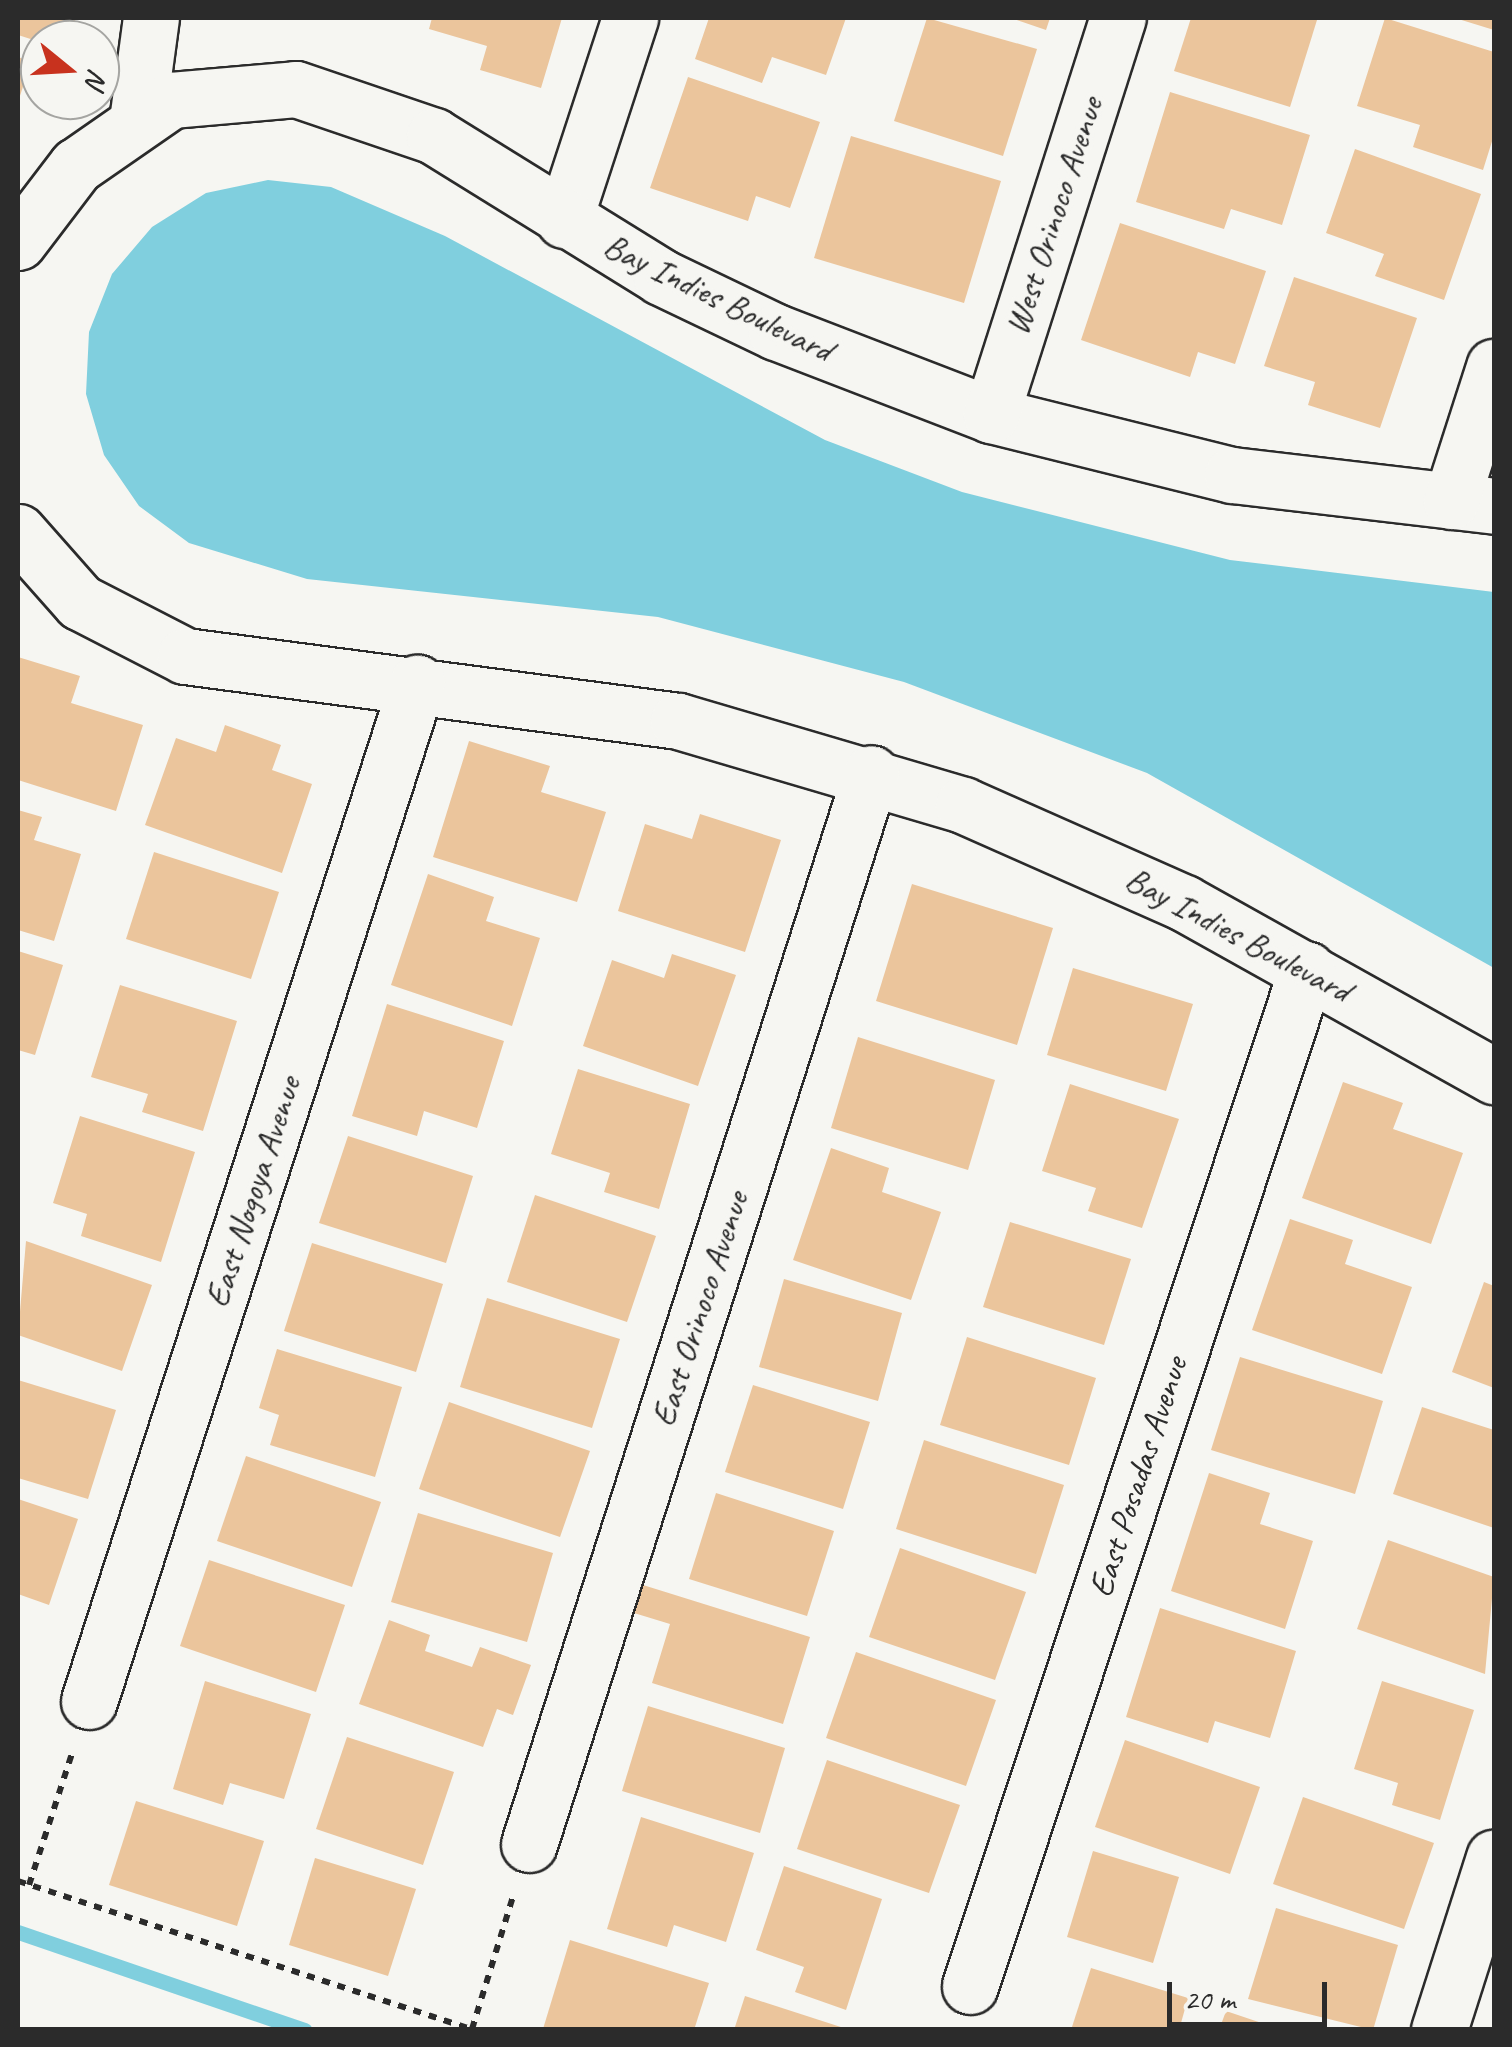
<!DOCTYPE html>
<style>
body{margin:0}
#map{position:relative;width:1512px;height:2047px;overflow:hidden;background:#f6f6f2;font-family:Caveat,sans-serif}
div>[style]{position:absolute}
.water>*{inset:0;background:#80cfde}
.stream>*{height:15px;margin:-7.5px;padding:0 7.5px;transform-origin:7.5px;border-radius:7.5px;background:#80cfde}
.building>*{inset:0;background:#ebc59c}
.path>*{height:6px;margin-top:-3px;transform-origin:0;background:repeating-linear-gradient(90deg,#2b2b2b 0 8px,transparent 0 16px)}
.roads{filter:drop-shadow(2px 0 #2b2b2b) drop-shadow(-2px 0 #2b2b2b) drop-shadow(0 2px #2b2b2b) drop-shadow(0 -2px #2b2b2b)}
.street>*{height:55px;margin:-27.5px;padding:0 27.5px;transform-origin:27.5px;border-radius:27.5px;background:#f6f6f2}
span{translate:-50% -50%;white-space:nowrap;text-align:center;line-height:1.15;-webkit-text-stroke:9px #f6f6f2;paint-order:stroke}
.street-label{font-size:35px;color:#2b2b2b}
.frame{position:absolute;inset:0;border:20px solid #2b2b2b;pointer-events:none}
.north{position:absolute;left:20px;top:20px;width:100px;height:100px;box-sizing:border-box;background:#f6f6f2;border:2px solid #a5a5a2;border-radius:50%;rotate:108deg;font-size:28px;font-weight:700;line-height:40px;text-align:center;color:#2b2b2b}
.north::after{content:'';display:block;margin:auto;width:35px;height:45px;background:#c8321e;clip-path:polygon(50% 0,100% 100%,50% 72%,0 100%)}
.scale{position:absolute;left:1167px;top:1982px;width:160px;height:45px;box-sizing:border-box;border:5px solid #2b2b2b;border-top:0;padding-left:12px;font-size:30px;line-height:35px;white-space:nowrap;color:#2b2b2b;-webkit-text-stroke:8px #f6f6f2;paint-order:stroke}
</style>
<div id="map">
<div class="water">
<div style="clip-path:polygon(268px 180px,331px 187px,445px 236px,825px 440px,962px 492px,1230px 560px,1494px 592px,1494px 968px,1147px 773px,904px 682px,658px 617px,307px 579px,189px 543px,139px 506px,104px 455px,86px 394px,89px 332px,112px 274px,152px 227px,206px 193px)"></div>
</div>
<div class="stream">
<div style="left:18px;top:1932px;width:303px;rotate:18.9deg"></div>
</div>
<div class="building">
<div style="clip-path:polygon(18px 18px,76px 18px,68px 40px,40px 42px,18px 35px)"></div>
<div style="clip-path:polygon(432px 18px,562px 18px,541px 88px,480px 70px,487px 46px,429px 29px)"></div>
<div style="clip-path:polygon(709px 18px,846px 18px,826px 75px,772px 57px,762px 83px,695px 59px)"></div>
<div style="clip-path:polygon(927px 18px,1037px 49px,1003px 156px,894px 121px)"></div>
<div style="clip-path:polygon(1011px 18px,1050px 18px,1046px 30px)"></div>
<div style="clip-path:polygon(1191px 18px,1317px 20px,1290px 107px,1174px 71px)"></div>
<div style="clip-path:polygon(1385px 18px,1494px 52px,1494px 135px,1483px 170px,1413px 147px,1420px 125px,1357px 106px)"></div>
<div style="clip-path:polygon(1455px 18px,1494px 18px,1494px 30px)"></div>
<div style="clip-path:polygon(18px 57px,31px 62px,18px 102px)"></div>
<div style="clip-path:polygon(688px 77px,820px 122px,790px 208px,756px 196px,748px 221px,650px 188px)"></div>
<div style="clip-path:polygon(1170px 92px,1310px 135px,1282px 225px,1231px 209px,1224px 229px,1136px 202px)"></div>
<div style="clip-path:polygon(851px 136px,1001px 181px,964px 303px,814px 258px)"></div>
<div style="clip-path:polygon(1355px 149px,1481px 194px,1444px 300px,1375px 276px,1384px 254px,1326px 233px)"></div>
<div style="clip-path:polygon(1120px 223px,1266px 271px,1235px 364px,1198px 352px,1190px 377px,1081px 340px)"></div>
<div style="clip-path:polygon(1294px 277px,1417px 318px,1380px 428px,1308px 405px,1315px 382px,1264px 366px)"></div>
<div style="clip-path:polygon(18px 657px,80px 676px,71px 703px,143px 725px,116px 811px,18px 780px)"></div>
<div style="clip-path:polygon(225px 725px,281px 745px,272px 770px,312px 784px,282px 873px,145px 825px,176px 738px,216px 752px)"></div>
<div style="clip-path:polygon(469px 741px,550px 766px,541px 792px,606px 812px,577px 902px,433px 857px)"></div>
<div style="clip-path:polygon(18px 810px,42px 817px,34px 840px,81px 854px,54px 941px,18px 930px)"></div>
<div style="clip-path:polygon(700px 814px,781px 840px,745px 952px,618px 911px,645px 824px,692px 839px)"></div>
<div style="clip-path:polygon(154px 852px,279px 892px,251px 979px,126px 939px)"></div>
<div style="clip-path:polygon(428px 874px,494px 897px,486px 921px,540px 938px,512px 1026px,391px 985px)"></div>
<div style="clip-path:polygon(912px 884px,1053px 928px,1017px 1045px,876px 1001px)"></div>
<div style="clip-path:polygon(18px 951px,63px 965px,35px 1055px,18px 1050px)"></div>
<div style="clip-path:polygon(672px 954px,736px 975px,698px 1086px,583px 1046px,612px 960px,664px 978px)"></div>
<div style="clip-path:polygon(1073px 968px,1193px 1004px,1166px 1091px,1047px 1055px)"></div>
<div style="clip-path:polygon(120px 985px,237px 1021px,203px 1131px,142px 1112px,148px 1094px,91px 1077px)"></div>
<div style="clip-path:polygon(387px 1004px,504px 1041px,477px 1128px,424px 1111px,417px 1136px,352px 1116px)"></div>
<div style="clip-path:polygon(858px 1037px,995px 1080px,968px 1170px,831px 1128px)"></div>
<div style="clip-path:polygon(578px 1069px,690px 1104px,659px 1209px,604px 1192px,610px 1173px,551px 1154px)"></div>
<div style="clip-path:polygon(1343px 1082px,1403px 1103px,1393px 1129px,1463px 1153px,1431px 1244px,1302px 1198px)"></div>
<div style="clip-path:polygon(1070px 1084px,1179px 1119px,1142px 1228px,1088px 1211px,1096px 1188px,1042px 1171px)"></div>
<div style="clip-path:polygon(80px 1116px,195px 1152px,161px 1262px,81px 1236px,87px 1214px,53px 1203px)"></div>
<div style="clip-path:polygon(348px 1136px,473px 1176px,446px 1263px,319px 1223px)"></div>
<div style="clip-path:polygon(831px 1148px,889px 1168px,882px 1192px,941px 1212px,911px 1300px,793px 1260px)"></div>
<div style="clip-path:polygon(535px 1195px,656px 1236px,627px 1322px,507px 1282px)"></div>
<div style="clip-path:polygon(1290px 1219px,1353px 1240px,1345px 1264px,1412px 1287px,1382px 1374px,1252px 1330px)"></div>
<div style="clip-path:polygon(1010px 1222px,1131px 1259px,1104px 1345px,983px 1307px)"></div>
<div style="clip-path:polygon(26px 1241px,152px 1285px,122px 1371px,18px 1335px)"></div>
<div style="clip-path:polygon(312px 1243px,443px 1284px,416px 1372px,284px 1331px)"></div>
<div style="clip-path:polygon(784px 1279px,902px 1313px,878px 1401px,759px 1367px)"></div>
<div style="clip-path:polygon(1484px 1282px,1494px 1286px,1494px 1388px,1452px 1372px)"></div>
<div style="clip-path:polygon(487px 1298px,620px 1339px,592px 1428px,460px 1387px)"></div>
<div style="clip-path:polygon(967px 1337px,1096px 1378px,1069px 1465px,940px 1425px)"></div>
<div style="clip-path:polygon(277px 1349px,402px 1387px,375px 1477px,270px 1445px,279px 1415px,259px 1408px)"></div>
<div style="clip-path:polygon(1240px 1357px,1383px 1401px,1355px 1494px,1211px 1450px)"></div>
<div style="clip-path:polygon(18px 1380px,116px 1410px,88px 1499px,18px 1478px)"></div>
<div style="clip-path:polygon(753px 1385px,870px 1422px,843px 1509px,725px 1472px)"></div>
<div style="clip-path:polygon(449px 1402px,590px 1451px,560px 1537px,419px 1489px)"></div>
<div style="clip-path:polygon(1422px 1407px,1494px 1430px,1494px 1528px,1393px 1494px)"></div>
<div style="clip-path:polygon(924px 1440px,1064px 1485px,1036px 1574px,896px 1529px)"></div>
<div style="clip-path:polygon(246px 1456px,381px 1502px,352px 1587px,217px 1541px)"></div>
<div style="clip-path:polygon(1209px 1473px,1270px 1493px,1260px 1524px,1313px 1541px,1285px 1629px,1171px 1591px)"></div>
<div style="clip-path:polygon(716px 1493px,834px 1531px,807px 1616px,689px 1579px)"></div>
<div style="clip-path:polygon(18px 1499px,78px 1519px,49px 1605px,18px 1594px)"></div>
<div style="clip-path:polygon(418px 1513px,553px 1553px,527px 1642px,391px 1602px)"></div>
<div style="clip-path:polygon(1388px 1540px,1494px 1577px,1485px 1674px,1357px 1629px)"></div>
<div style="clip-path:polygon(900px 1548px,1026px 1592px,995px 1680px,869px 1637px)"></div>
<div style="clip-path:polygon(209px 1560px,345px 1605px,316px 1692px,180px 1646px)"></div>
<div style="clip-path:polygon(643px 1585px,810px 1637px,783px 1724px,652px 1683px,670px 1624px,634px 1613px)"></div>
<div style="clip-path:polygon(1160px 1608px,1296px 1651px,1270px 1738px,1215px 1721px,1208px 1743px,1126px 1717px)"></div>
<div style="clip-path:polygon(389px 1620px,430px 1635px,425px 1651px,472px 1667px,480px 1647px,531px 1665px,513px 1715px,497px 1709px,483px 1747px,359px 1704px)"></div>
<div style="clip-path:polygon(856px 1652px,996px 1700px,966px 1786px,826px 1738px)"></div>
<div style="clip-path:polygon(205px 1681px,311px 1714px,284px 1799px,230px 1783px,223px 1805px,173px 1789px)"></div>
<div style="clip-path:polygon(1382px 1681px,1474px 1710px,1440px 1820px,1392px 1805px,1398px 1783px,1354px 1769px)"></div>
<div style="clip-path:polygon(648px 1706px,785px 1748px,760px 1833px,622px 1791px)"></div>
<div style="clip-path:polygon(347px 1737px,454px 1772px,423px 1865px,316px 1829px)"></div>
<div style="clip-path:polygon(1125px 1740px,1260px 1787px,1230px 1874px,1095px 1827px)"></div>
<div style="clip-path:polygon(827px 1760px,960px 1805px,929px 1893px,797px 1849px)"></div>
<div style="clip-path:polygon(1303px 1797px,1434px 1843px,1404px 1929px,1273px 1884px)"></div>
<div style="clip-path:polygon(136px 1801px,264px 1841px,237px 1926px,109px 1885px)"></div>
<div style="clip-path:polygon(641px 1817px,754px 1853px,726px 1942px,674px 1925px,667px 1947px,607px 1929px)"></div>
<div style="clip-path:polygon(1093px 1851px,1179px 1877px,1153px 1963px,1067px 1937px)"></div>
<div style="clip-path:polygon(315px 1858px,416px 1889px,388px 1976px,289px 1945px)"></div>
<div style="clip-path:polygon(784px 1866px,882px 1899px,846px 2010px,795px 1992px,804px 1967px,756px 1950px)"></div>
<div style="clip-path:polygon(1276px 1908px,1398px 1945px,1373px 2030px,1248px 1999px)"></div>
<div style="clip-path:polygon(570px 1940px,709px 1983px,694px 2030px,543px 2029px)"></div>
<div style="clip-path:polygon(1091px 1968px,1188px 1998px,1179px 2030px,1071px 2030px)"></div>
<div style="clip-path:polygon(745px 1996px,847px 2029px,847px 2030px,734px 2030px)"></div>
<div style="clip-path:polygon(1226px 2011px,1279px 2029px,1279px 2030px,1219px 2030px)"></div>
</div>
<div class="path">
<div style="left:18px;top:1881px;width:480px;rotate:18.1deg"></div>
<div style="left:29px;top:1885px;width:142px;rotate:-71.9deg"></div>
<div style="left:472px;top:2029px;width:142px;rotate:-72.8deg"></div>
</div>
<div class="roads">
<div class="street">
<div style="left:137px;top:121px;width:104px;rotate:-82.3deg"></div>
<div style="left:564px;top:220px;width:213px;rotate:-71.9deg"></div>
<div style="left:18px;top:242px;width:96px;rotate:-52.7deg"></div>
<div style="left:76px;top:166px;width:116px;rotate:-34.8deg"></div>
<div style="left:171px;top:100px;width:125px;rotate:-5deg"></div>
<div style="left:296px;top:89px;width:146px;rotate:18.8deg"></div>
<div style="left:434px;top:136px;width:267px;rotate:31.8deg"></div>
<div style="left:661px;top:277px;width:127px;rotate:25.6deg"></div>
<div style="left:776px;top:332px;width:230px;rotate:21.1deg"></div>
<div style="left:991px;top:415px;width:248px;rotate:14deg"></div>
<div style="left:1232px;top:475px;width:264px;rotate:6.7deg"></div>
<div style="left:991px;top:415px;width:417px;rotate:-72.3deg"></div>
<div style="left:1451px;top:501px;width:141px;rotate:-72.2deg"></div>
<div style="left:18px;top:532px;width:94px;rotate:48.5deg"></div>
<div style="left:80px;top:602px;width:118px;rotate:27.2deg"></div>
<div style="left:185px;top:656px;width:497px;rotate:7.5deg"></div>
<div style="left:678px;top:721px;width:297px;rotate:16.4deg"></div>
<div style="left:963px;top:805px;width:242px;rotate:23.9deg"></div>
<div style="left:1184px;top:903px;width:355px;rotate:29.2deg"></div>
<div style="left:89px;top:1701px;width:1070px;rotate:-72.14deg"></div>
<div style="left:529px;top:1844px;width:1124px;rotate:-72.29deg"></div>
<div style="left:970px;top:1986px;width:1071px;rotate:-71.67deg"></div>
<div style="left:1439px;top:2030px;width:181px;rotate:-72.3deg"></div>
</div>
</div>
<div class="street-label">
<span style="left:1054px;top:216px;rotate:-72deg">West Orinoco Avenue</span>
<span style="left:718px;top:298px;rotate:26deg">Bay Indies Boulevard</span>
<span style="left:1238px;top:935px;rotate:28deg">Bay Indies Boulevard</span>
<span style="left:253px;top:1192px;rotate:-72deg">East Nogoya Avenue</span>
<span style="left:700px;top:1309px;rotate:-72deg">East Orinoco Avenue</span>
<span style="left:1138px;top:1477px;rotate:-72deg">East Posadas Avenue</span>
</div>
<div class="frame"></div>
<div class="north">N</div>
<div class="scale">20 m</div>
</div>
